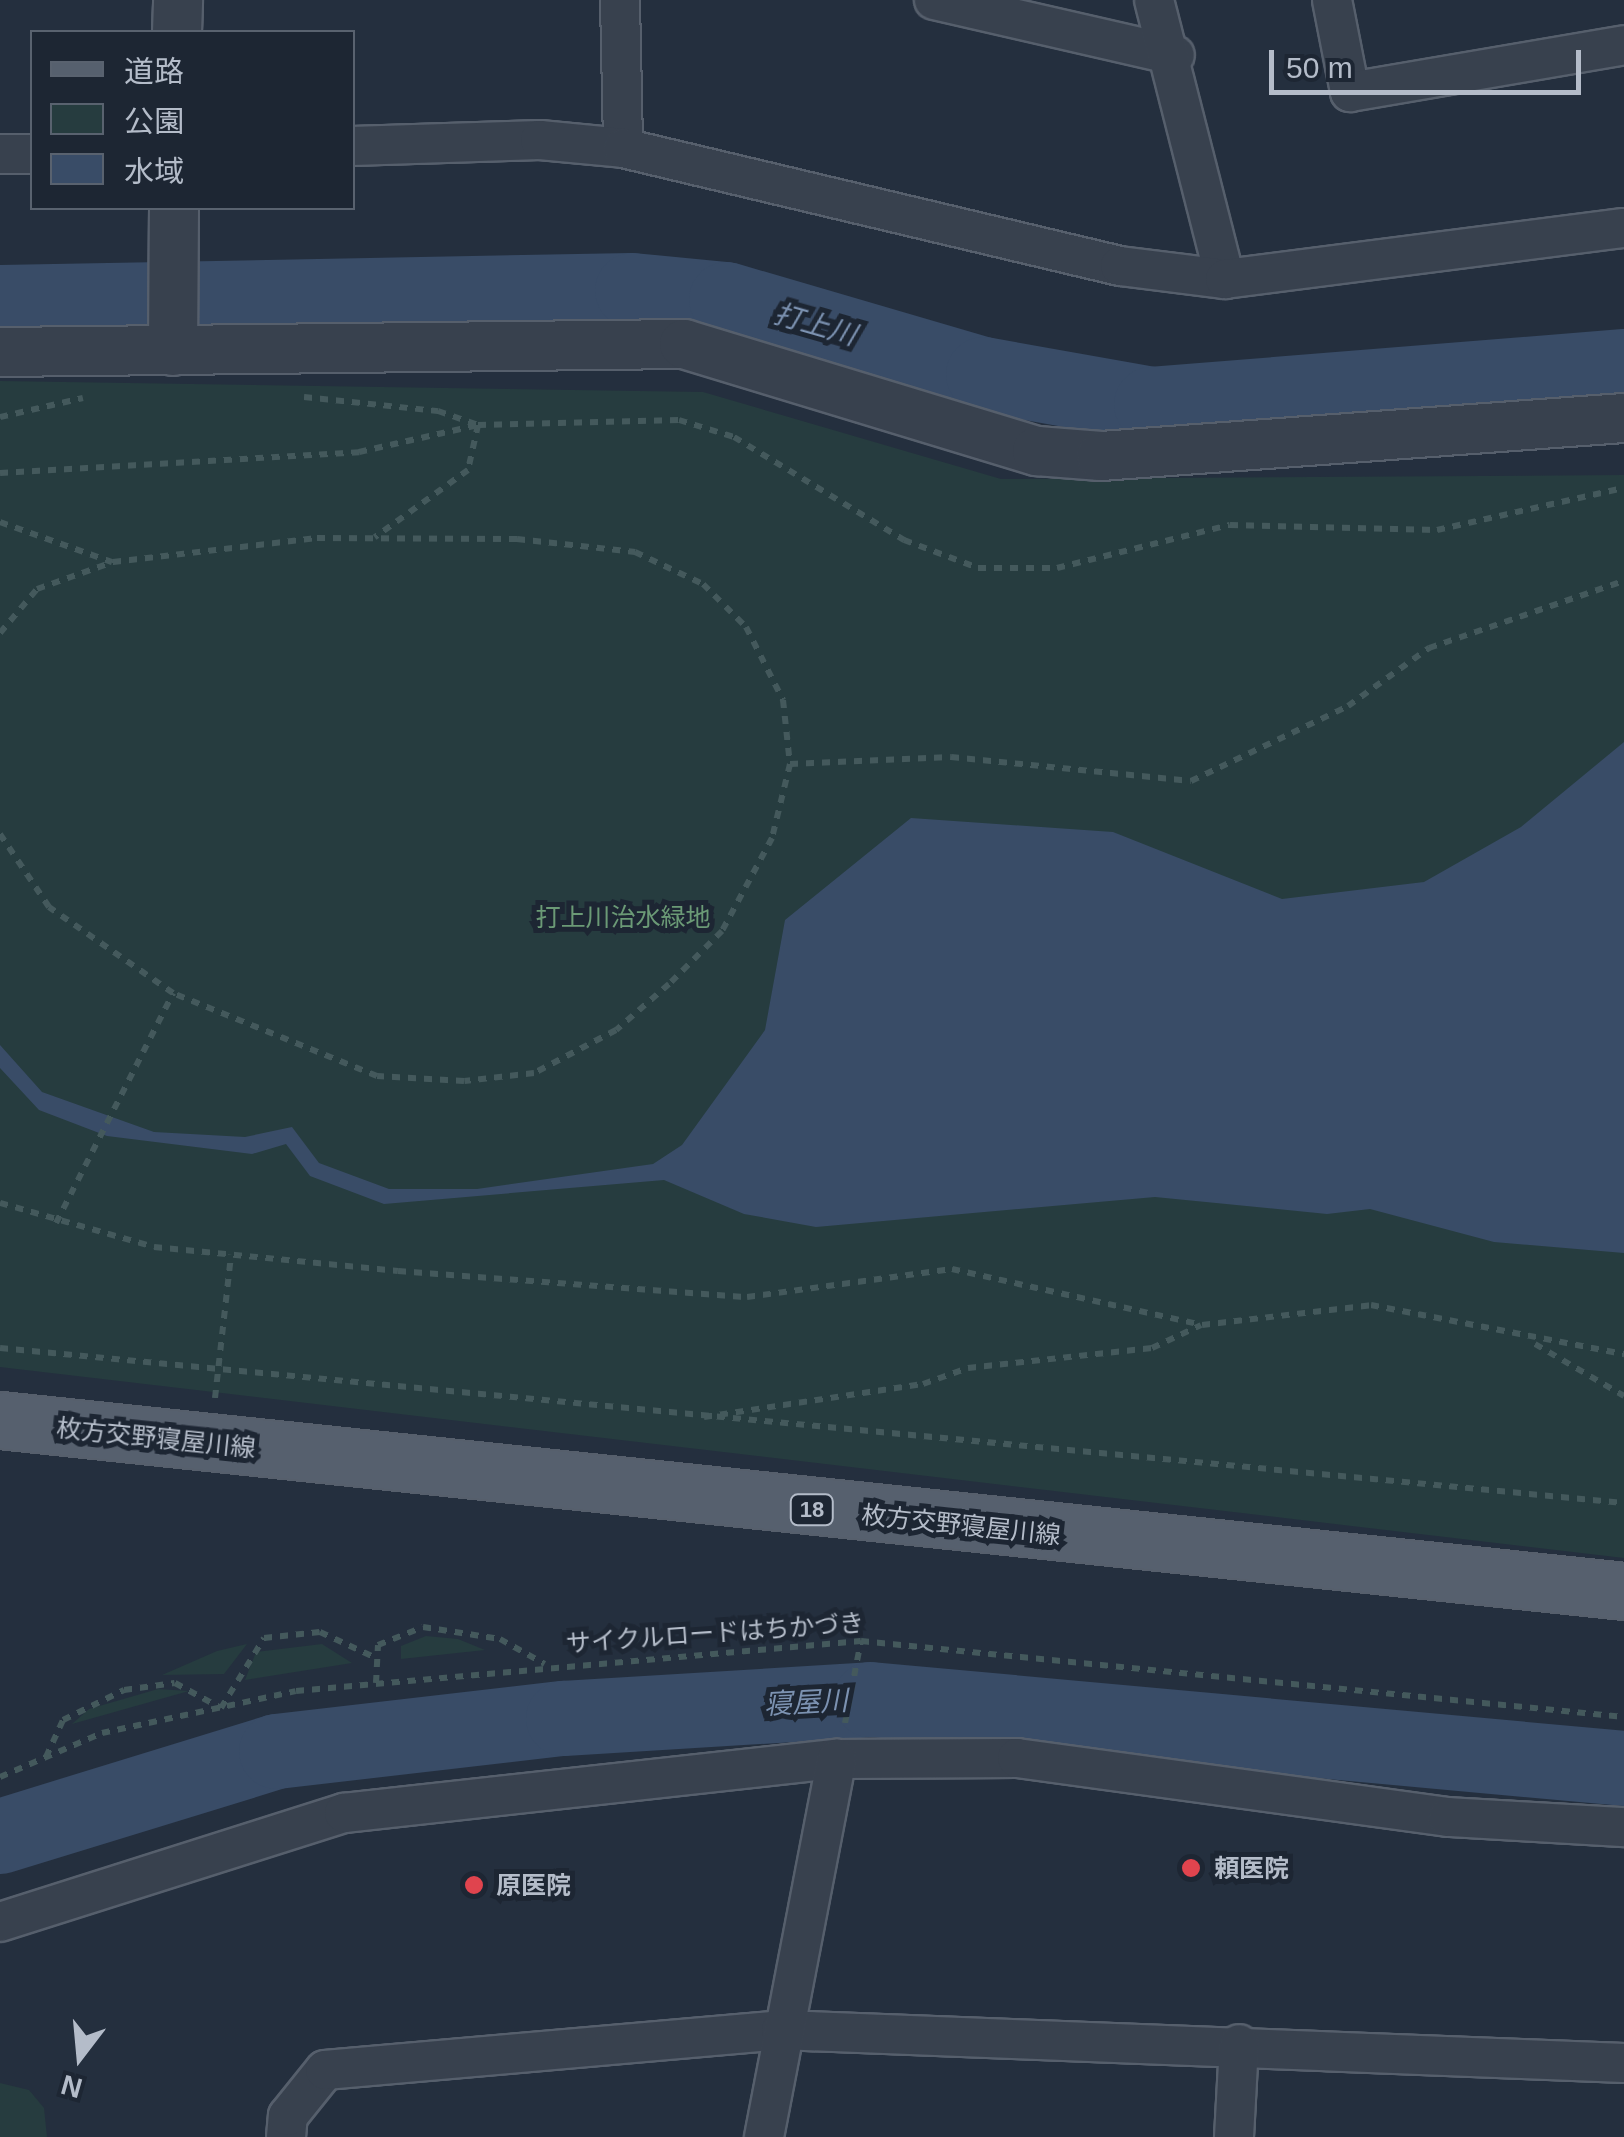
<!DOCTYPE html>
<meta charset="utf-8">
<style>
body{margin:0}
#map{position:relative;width:1624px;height:2137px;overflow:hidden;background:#242f3e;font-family:Helvetica,"Noto Sans JP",sans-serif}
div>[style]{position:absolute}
.green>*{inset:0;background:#263c3f}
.water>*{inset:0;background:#394c67}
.river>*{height:75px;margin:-37.5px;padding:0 37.5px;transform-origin:37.5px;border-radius:37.5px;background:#394c67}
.path>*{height:6px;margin-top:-3px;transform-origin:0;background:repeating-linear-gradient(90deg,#44595c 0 8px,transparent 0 16px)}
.roads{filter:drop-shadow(2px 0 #565f6c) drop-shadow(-2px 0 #565f6c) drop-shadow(0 2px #565f6c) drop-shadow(0 -2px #565f6c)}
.minor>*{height:38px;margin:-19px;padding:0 19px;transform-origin:19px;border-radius:19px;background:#38414e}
.tertiary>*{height:48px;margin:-24px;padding:0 24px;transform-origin:24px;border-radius:24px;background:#38414e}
.primary>*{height:55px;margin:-27.5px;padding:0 27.5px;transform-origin:27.5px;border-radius:27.5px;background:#56606e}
.dots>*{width:28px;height:28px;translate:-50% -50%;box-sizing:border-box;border:5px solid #1d2633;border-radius:50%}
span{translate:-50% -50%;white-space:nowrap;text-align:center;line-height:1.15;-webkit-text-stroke:10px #1d2633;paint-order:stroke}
.shield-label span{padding:2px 8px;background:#1d2633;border:2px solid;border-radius:8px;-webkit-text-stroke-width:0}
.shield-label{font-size:22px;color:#b4bcc9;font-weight:700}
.park-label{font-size:25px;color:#6b9a76}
.street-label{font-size:25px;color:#b4bcc9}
.poi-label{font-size:25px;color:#b4bcc9;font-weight:700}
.left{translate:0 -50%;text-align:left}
.water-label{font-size:28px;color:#7c92b1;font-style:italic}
.legend{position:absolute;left:30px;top:30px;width:325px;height:180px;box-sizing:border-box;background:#1d2633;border:2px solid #59626f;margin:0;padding:12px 18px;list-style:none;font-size:30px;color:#b4bcc9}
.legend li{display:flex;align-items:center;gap:20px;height:50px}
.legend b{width:50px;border:2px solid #59626f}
.north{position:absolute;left:30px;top:2007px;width:100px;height:100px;-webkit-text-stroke:8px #1d2633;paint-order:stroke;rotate:196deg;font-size:28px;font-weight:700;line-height:40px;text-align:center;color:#b4bcc9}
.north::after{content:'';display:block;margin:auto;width:35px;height:45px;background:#b4bcc9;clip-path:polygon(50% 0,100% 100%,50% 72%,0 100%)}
.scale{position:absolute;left:1269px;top:50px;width:312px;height:45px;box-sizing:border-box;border:5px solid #b4bcc9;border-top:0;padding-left:12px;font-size:30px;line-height:35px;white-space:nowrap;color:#b4bcc9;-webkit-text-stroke:8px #1d2633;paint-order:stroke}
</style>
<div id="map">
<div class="green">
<div style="clip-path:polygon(0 381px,703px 392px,1001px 479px,1624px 475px,1624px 1558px,0 1367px)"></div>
<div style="clip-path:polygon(426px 1636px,458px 1639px,485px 1650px,401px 1659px,401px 1646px)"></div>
<div style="clip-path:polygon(247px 1644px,224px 1674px,162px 1675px,217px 1651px)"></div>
<div style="clip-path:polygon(322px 1644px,352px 1663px,245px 1680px,256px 1652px)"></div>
<div style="clip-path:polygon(158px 1689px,189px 1691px,72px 1724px,89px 1709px)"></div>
<div style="clip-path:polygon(0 2083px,29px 2090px,44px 2108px,47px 2137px,0 2137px)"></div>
</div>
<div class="water">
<div style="clip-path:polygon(1624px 742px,1624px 1253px,1494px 1242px,1370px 1209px,1327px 1214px,1155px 1197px,816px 1227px,744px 1214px,664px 1180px,384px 1204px,310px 1176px,286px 1144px,252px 1154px,107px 1136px,39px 1110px,0 1068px,0 1045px,42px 1092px,154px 1132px,245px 1137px,292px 1127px,319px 1163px,389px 1189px,477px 1189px,653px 1164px,682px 1145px,765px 1030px,785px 920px,911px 818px,1113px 832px,1282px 899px,1424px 882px,1521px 827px)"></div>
</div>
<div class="river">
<div style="left:0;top:302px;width:632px;rotate:-1.09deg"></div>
<div style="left:632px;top:290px;width:94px;rotate:5.5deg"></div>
<div style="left:726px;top:299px;width:268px;rotate:16.3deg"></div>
<div style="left:983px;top:374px;width:171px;rotate:10.1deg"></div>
<div style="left:1151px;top:404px;width:475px;rotate:-4.6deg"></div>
<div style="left:0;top:1836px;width:289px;rotate:-17.1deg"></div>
<div style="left:276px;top:1751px;width:289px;rotate:-6.6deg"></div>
<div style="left:563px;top:1718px;width:308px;rotate:-3.5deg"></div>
<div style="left:870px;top:1699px;width:757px;rotate:5.23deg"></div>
</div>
<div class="path">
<div style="left:304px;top:397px;width:135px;rotate:6deg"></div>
<div style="left:438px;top:411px;width:42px;rotate:19.3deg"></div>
<div style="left:478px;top:425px;width:46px;rotate:102.5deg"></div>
<div style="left:468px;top:470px;width:115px;rotate:144.2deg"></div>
<div style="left:0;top:417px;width:85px;rotate:-12.9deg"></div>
<div style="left:0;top:473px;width:360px;rotate:-3.3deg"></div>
<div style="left:359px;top:452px;width:122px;rotate:-12.8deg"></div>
<div style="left:478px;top:425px;width:201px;rotate:-1.4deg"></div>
<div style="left:679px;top:420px;width:58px;rotate:17.2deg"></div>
<div style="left:734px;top:437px;width:199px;rotate:31.2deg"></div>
<div style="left:904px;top:540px;width:79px;rotate:20.7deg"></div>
<div style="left:978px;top:568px;width:79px"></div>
<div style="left:1057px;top:568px;width:178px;rotate:-14deg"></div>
<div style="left:1230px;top:525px;width:207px;rotate:1.4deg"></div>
<div style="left:1437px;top:530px;width:192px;rotate:-12.7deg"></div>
<div style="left:0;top:522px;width:119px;rotate:19.7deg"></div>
<div style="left:0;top:633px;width:57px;rotate:-49.9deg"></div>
<div style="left:37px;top:589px;width:81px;rotate:-19.6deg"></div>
<div style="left:113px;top:562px;width:205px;rotate:-6.7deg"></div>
<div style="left:317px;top:538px;width:200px;rotate:0.3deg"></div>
<div style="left:517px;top:539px;width:119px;rotate:6.3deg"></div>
<div style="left:635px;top:552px;width:75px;rotate:25.2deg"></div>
<div style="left:703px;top:584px;width:61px;rotate:45deg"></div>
<div style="left:746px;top:627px;width:82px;rotate:63.1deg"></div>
<div style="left:783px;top:700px;width:64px;rotate:83.8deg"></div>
<div style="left:790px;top:764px;width:76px;rotate:103.7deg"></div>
<div style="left:772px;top:838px;width:106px;rotate:118.3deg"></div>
<div style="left:722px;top:931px;width:75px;rotate:135deg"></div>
<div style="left:669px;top:984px;width:70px;rotate:139deg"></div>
<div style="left:616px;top:1030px;width:93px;rotate:152.3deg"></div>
<div style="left:534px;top:1073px;width:70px;rotate:173.5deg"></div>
<div style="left:464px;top:1081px;width:87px;rotate:-176.7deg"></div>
<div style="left:377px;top:1076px;width:220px;rotate:-157.9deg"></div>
<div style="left:173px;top:993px;width:151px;rotate:-145.3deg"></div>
<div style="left:49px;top:907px;width:88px;rotate:-123.9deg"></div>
<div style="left:790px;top:764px;width:161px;rotate:-2.5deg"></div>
<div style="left:951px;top:757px;width:241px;rotate:5.7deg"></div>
<div style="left:1191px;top:781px;width:174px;rotate:-25.5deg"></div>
<div style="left:1348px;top:706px;width:100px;rotate:-35.6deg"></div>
<div style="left:1429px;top:648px;width:206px;rotate:-19deg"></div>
<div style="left:0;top:1203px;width:160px;rotate:15.9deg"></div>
<div style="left:154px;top:1247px;width:245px;rotate:5.6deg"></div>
<div style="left:398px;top:1271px;width:350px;rotate:4.3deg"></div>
<div style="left:747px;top:1297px;width:207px;rotate:-7.8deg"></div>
<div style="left:952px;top:1269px;width:256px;rotate:12.6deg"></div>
<div style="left:1202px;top:1325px;width:170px;rotate:-6.7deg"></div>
<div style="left:1371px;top:1305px;width:258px;rotate:11deg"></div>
<div style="left:56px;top:1223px;width:258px;rotate:-63deg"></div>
<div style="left:1535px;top:1344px;width:103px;rotate:30.3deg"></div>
<div style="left:0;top:1348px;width:1631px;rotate:5.45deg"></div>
<div style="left:215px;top:1398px;width:144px;rotate:-83.6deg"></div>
<div style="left:704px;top:1417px;width:221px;rotate:-8.6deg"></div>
<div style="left:923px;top:1384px;width:48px;rotate:-19.6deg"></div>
<div style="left:968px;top:1368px;width:185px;rotate:-6.2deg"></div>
<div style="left:1152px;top:1348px;width:54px;rotate:-25.1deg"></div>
<div style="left:376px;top:1683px;width:38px;rotate:-87deg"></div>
<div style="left:378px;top:1645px;width:48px;rotate:-21.8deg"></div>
<div style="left:423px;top:1627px;width:78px;rotate:8.9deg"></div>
<div style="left:500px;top:1639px;width:51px;rotate:29.1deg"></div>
<div style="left:845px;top:1723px;width:84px;rotate:-79deg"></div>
<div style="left:46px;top:1757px;width:41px;rotate:-65.3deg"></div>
<div style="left:63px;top:1720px;width:68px;rotate:-26.2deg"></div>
<div style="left:124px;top:1690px;width:51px;rotate:-7.8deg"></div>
<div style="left:175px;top:1683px;width:52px;rotate:28.5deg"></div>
<div style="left:221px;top:1708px;width:82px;rotate:-58.4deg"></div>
<div style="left:264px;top:1638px;width:56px;rotate:-6.1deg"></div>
<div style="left:320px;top:1632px;width:60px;rotate:24.8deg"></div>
<div style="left:0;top:1777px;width:111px;rotate:-23.3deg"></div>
<div style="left:102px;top:1733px;width:198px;rotate:-12.2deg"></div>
<div style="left:296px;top:1691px;width:567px;rotate:-5.06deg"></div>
<div style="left:861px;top:1641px;width:767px;rotate:5.69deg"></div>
</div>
<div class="roads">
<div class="minor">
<div style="left:620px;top:0;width:148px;rotate:88.8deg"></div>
<div style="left:934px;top:0;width:247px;rotate:12.9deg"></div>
<div style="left:1154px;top:0;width:288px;rotate:75.7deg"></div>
<div style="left:1332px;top:0;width:94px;rotate:78.9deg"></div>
<div style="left:1350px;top:92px;width:278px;rotate:-9.7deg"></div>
<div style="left:352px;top:146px;width:188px;rotate:-1.8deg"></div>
<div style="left:540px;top:140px;width:83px;rotate:5.5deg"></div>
<div style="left:623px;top:148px;width:511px;rotate:13.36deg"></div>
<div style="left:1120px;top:266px;width:106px;rotate:7.1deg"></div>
<div style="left:1225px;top:279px;width:402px;rotate:-7.3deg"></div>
<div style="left:0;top:154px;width:32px"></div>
<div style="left:0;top:1922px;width:361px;rotate:-17.6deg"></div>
<div style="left:344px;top:1813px;width:496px;rotate:-6.3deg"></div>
<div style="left:837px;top:1759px;width:180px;rotate:-0.3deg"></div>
<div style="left:1017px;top:1758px;width:435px;rotate:7.8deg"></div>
<div style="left:1448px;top:1817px;width:176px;rotate:3.3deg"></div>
<div style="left:286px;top:2137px;width:21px;rotate:-85deg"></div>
<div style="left:288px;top:2116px;width:59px;rotate:-51.2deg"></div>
<div style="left:325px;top:2070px;width:458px;rotate:-5deg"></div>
<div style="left:781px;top:2030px;width:844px;rotate:2.24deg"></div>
<div style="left:764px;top:2137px;width:385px;rotate:-79.1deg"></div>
<div style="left:1234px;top:2137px;width:93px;rotate:-86.9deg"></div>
</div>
<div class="tertiary">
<div style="left:177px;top:32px;width:32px;rotate:-88deg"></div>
<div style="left:173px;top:351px;width:143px;rotate:-89.6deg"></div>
<div style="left:0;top:352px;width:684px;rotate:-0.67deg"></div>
<div style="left:684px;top:344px;width:369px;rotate:16.9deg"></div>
<div style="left:1037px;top:451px;width:64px;rotate:4.5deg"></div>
<div style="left:1101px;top:456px;width:524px;rotate:-4.16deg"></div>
</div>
<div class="primary">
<div style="left:0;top:1420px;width:1633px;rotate:6.01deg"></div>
</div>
</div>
<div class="dots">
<div style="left:1191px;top:1868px;background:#e0444e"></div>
<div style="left:474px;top:1885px;background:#e0444e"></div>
</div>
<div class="shield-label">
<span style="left:812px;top:1510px">18</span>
</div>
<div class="park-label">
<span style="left:623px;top:917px">打上川治水緑地</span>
</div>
<div class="street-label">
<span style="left:156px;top:1438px;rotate:6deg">枚方交野寝屋川線</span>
<span style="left:961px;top:1525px;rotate:6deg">枚方交野寝屋川線</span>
<span style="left:715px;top:1633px;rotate:-4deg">サイクルロードはちかづき</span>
</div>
<div class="poi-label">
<span class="left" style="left:1214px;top:1868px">頼医院</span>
<span class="left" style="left:496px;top:1885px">原医院</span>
</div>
<div class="water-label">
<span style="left:815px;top:325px;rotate:16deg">打上川</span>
<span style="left:806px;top:1703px;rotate:-3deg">寝屋川</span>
</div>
<ul class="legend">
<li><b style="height:12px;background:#56606e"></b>道路</li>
<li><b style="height:28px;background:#263c3f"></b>公園</li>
<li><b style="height:28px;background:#394c67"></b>水域</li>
</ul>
<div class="north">N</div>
<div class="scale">50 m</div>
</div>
